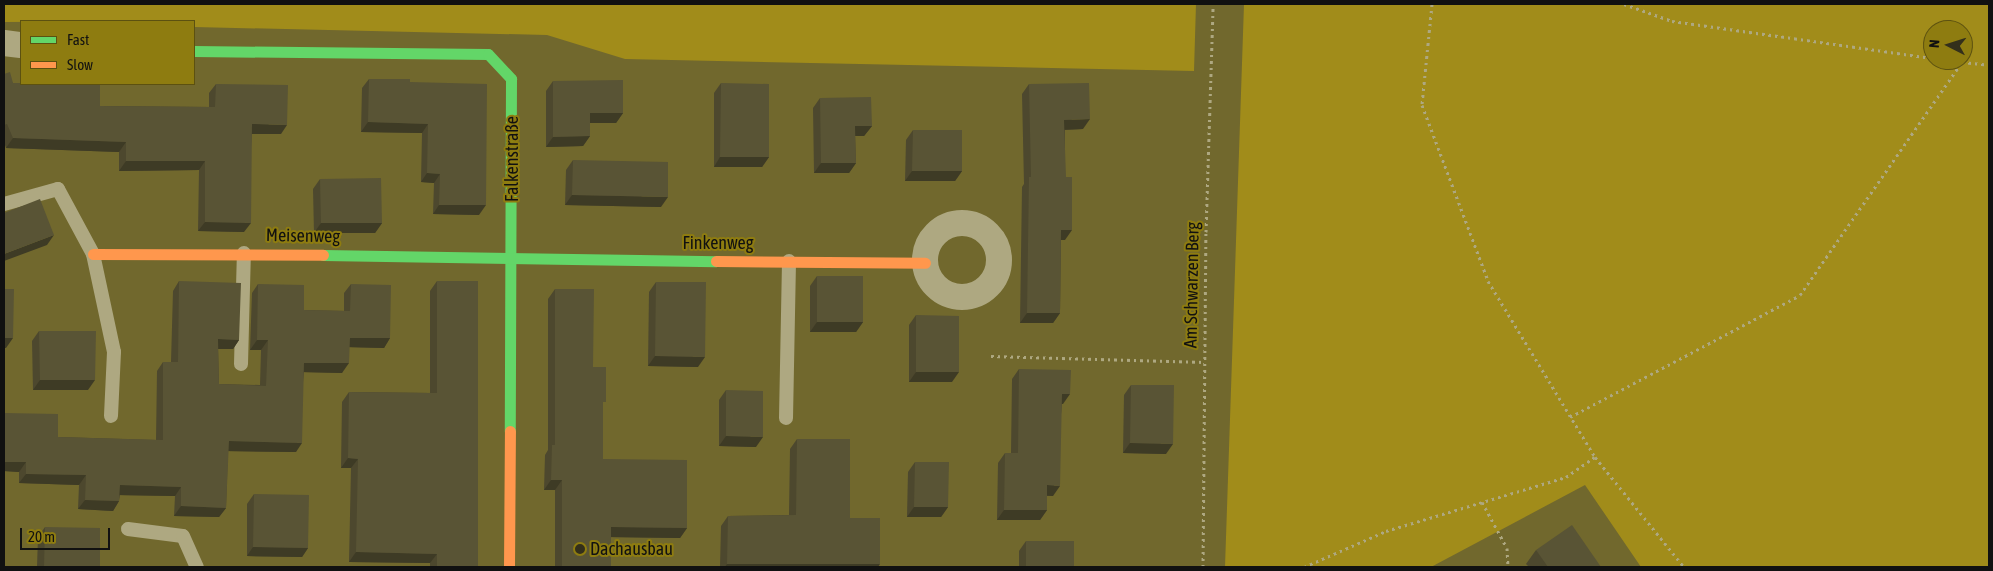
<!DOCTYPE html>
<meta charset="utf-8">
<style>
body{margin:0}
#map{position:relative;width:1993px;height:571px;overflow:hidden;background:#71682d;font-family:"Asap Condensed",sans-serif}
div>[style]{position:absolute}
.green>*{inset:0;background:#a18c1a}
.path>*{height:3px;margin-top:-1.5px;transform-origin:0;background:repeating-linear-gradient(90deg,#aea881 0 2.5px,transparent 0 6.5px)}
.lane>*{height:14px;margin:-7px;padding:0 7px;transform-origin:7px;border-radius:7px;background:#aea881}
.street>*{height:26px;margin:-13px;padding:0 13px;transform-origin:13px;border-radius:13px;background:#aea881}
.street>.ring{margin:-13px;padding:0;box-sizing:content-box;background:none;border:26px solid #aea881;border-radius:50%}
.fast>*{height:11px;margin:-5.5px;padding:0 5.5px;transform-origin:5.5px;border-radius:5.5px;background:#63d668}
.slow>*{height:11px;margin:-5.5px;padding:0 5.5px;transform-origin:5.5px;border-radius:5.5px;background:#ff974d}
.wall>*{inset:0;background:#4d482e}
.shaded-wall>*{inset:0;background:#3e3b25}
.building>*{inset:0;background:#595435}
.dots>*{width:14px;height:14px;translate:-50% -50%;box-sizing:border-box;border:2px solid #8e7c10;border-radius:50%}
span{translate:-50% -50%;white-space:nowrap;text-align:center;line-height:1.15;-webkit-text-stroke:4px #8e7c10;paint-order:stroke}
.street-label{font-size:18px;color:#111}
.poi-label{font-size:18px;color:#111}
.left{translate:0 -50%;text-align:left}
.frame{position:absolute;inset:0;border:5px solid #111;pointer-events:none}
.legend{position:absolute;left:20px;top:20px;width:175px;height:65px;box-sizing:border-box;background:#8e7c10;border:1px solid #5c5110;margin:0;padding:6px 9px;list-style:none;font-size:15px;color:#111}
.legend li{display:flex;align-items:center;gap:10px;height:25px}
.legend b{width:25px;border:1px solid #5c5110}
.north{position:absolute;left:1923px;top:20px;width:50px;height:50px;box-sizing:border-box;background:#8e7c10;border:1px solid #5c5110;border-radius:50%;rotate:275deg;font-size:14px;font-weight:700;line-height:20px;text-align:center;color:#111}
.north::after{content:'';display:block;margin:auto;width:18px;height:22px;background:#332f1b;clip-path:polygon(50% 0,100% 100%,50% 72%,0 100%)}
.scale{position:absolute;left:20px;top:528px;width:90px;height:22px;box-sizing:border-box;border:2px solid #111;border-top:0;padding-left:6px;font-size:15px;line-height:18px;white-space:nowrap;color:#111;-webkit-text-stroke:4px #8e7c10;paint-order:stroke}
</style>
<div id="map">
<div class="green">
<div style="clip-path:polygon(4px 4px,1196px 4px,1194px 71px,625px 59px,547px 35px,194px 27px,194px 21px,4px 22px)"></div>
<div style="clip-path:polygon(evenodd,1244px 4px,1989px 4px,1989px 567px,1641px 567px,1585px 485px,1431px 567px,1225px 567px,1244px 4px,1933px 30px,1963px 30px,1963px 60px,1933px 60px,1933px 30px)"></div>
</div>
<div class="path">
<div style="left:1432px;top:4px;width:101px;rotate:95.7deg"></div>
<div style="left:1422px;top:105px;width:188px;rotate:69.4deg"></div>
<div style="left:1488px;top:281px;width:206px;rotate:58.7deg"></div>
<div style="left:1595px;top:457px;width:141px;rotate:51deg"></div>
<div style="left:1624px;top:4px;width:51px;rotate:19.5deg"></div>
<div style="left:1672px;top:21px;width:264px;rotate:8.1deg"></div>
<div style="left:1951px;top:60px;width:11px;rotate:10deg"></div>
<div style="left:991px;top:356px;width:214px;rotate:1.6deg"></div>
<div style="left:1570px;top:417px;width:260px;rotate:-27.9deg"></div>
<div style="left:1800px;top:295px;width:284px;rotate:-55.2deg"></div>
<div style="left:1962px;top:62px;width:27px;rotate:6deg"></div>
<div style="left:1482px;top:502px;width:52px;rotate:61.5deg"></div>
<div style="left:1507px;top:548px;width:19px;rotate:87deg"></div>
<div style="left:1203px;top:567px;width:335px;rotate:-89.5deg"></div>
<div style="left:1206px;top:232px;width:228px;rotate:-88.2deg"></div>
<div style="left:1304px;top:567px;width:90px;rotate:-23.7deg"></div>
<div style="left:1386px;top:531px;width:188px;rotate:-16.7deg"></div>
<div style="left:1566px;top:477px;width:35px;rotate:-35deg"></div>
</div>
<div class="lane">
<div style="left:4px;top:204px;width:56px;rotate:-15.5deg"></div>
<div style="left:58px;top:189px;width:74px;rotate:61.7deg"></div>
<div style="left:93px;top:254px;width:100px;rotate:77.9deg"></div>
<div style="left:114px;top:352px;width:64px;rotate:92.7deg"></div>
<div style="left:241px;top:364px;width:111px;rotate:-88.5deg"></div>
<div style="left:786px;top:418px;width:157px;rotate:-88.9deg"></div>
<div style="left:128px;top:529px;width:55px;rotate:7.3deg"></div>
<div style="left:183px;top:536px;width:34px;rotate:66deg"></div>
</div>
<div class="street">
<div style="left:4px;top:43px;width:17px;rotate:7deg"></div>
<div class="ring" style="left:925px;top:223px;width:48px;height:48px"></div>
</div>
<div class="fast">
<div style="left:194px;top:51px;width:294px;rotate:0.6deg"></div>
<div style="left:488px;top:54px;width:34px;rotate:47deg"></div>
<div style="left:511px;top:79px;width:352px;rotate:90.2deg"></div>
<div style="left:323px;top:255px;width:393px;rotate:0.9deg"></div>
</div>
<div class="slow">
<div style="left:93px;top:254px;width:230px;rotate:0.2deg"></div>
<div style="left:716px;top:261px;width:209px;rotate:0.5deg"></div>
<div style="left:509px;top:567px;width:136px;rotate:-89.6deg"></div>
</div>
<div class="wall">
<div style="clip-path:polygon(4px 74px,13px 83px,100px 106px,209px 107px,209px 93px,216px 84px,281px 134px,252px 134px,244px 232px,198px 231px,199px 170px,119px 171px,119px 152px,6px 148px,4px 142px)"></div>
<div style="clip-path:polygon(369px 79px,410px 82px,479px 215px,433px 214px,434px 183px,421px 182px,422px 133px,361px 132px,362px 88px)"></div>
<div style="clip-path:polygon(553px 81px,623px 113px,616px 123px,590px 123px,590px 136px,583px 146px,546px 147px,546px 91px)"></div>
<div style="clip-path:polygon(721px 83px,769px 157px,762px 167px,714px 167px,714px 93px)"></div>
<div style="clip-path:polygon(1029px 84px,1083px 129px,1065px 130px,1065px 240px,1061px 240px,1060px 313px,1053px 323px,1020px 323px,1022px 187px,1024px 184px,1022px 94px)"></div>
<div style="clip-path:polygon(820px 98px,872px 126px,864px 136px,855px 136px,856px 163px,849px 173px,814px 173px,813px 108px)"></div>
<div style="clip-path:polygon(913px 130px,962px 171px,955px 181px,905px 181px,906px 140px)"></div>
<div style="clip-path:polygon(573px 160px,661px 207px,565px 205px,566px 170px)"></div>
<div style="clip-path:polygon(320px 179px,382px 223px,375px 233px,314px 233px,313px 189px)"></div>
<div style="clip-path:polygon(817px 276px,863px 322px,856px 332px,810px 332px,810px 286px)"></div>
<div style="clip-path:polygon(179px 281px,239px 340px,233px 349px,218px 349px,219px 384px,260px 385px,261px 350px,250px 350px,252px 293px,258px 284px,304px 310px,344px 311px,344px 293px,351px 284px,390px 338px,384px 348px,349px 347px,342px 373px,304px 372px,296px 452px,228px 451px,226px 508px,219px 517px,174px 516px,175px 496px,120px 495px,119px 501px,113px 511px,78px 509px,79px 485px,19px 483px,19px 472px,4px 471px,58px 437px,156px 440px,157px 371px,163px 362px,171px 362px,173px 291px)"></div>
<div style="clip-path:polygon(437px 281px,478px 567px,430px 567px,430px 563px,349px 562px,351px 468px,341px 468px,342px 402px,349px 392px,430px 393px,430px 291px)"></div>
<div style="clip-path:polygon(656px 282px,698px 367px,648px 366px,649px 292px)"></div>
<div style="clip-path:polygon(555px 289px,593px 367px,603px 407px,603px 459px,687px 528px,680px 538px,611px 537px,611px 567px,555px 567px,555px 490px,544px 490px,545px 455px,548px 450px,548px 299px)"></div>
<div style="clip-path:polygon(916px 315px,952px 382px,909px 382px,909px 325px)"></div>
<div style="clip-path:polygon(39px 331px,88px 390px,33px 390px,32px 341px)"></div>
<div style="clip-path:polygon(1019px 369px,1063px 404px,1062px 404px,1053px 496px,1047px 496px,1047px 510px,1040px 520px,997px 520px,998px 463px,1005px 453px,1011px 453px,1012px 379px)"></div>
<div style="clip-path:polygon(1131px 385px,1166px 454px,1123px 453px,1124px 395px)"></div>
<div style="clip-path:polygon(726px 390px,756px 447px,719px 446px,719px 400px)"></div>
<div style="clip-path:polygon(797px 439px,850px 518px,878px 567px,720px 567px,721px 526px,728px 516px,789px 515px,790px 449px)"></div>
<div style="clip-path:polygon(915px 462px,948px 507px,941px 517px,907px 517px,908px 472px)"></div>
<div style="clip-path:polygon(254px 494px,308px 548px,302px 557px,247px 556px,247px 504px)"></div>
<div style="clip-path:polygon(45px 527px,100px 567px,37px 567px,38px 537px)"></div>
<div style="clip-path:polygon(1026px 541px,1074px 567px,1019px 567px,1019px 551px)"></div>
<div style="clip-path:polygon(1536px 550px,1601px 567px,1529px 567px,1526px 564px)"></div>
</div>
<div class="shaded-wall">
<div style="clip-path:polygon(590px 113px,623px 113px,616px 123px,583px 123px)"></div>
<div style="clip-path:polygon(1090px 119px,1083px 129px,1057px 130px,1064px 120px)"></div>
<div style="clip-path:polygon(368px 122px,428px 124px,422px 133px,361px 132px)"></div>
<div style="clip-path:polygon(252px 124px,287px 125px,281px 134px,246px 134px)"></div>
<div style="clip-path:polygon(855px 126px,872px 126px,864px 136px,848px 136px)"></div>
<div style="clip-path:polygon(590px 136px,583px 146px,546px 147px,553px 137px)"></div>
<div style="clip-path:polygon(13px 138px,126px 142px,119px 152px,6px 148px)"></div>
<div style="clip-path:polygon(720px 157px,769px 157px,762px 167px,714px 167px)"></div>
<div style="clip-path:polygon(126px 161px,205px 161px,199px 170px,119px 171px)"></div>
<div style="clip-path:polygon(821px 163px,856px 163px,849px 173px,814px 173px)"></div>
<div style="clip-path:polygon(912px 171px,962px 171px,955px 181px,905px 181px)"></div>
<div style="clip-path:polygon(427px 173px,440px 174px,434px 183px,421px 182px)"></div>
<div style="clip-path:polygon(572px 195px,668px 197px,661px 207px,565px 205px)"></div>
<div style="clip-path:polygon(439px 205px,486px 205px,479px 215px,433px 214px)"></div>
<div style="clip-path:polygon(205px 222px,251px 223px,244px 232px,198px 231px)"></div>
<div style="clip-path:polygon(321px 223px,382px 223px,375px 233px,314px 233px)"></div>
<div style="clip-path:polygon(1061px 230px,1072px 230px,1065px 240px,1054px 240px)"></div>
<div style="clip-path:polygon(54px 235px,47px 245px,4px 261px,4px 254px)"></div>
<div style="clip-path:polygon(1027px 313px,1060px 313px,1053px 323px,1020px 323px)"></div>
<div style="clip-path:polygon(817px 322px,863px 322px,856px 332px,810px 332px)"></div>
<div style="clip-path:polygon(4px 338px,13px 338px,6px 348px,4px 348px)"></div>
<div style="clip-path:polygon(350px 338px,390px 338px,384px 348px,343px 347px)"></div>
<div style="clip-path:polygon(218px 339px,239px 340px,233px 349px,212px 349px)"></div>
<div style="clip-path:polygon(257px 340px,268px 340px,261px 350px,250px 350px)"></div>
<div style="clip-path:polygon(655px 356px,705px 357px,698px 367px,648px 366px)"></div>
<div style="clip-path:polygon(304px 363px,349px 363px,342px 373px,298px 372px)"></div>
<div style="clip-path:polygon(916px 372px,959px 372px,952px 382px,909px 382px)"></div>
<div style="clip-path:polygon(40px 380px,95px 380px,88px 390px,33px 390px)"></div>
<div style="clip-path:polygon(1062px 394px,1070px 394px,1063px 404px,1055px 404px)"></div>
<div style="clip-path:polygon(726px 436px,763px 437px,756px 447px,719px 446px)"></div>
<div style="clip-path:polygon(229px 441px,302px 443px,296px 452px,222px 451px)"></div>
<div style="clip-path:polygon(1130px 443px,1173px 444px,1166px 454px,1123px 453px)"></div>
<div style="clip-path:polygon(348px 458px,358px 459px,351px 468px,341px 468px)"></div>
<div style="clip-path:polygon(4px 462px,26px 462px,19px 472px,4px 471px)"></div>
<div style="clip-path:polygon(26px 474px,86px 475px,79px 485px,19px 483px)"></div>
<div style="clip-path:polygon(551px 480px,562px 480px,555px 490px,544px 490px)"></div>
<div style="clip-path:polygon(120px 485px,181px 487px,175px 496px,113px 495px)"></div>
<div style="clip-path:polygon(1047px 485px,1060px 486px,1053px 496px,1040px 495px)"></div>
<div style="clip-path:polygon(85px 500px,119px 501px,113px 511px,78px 509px)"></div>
<div style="clip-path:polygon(181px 506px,226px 508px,219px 517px,174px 516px)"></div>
<div style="clip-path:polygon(914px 507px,948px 507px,941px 517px,907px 517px)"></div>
<div style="clip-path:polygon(1004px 510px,1047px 510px,1040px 520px,997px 520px)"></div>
<div style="clip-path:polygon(611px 527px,687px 528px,680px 538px,604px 537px)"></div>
<div style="clip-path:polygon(253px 547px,308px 548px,302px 557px,247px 556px)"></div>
<div style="clip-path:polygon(356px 552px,437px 554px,430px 563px,349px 562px)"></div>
<div style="clip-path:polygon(727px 564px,880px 564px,878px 567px,725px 567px)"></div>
</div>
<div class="building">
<div style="clip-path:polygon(10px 72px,13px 83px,21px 83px,21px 84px,100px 85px,100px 106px,215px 107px,216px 84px,288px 85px,287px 125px,252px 124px,251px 223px,205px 222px,205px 161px,126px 161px,126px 142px,13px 138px,7px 124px,4px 125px,4px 74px)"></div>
<div style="clip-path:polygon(369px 79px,410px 79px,410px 82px,487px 84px,486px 205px,439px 205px,440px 174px,427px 173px,428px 124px,368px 122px)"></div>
<div style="clip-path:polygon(623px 80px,623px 113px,590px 113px,590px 136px,553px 137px,553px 81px)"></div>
<div style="clip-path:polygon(721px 83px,769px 84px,769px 157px,720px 157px)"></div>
<div style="clip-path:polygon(1089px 83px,1090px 119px,1064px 120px,1066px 177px,1072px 177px,1072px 230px,1061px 230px,1060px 313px,1027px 313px,1029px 177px,1031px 177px,1029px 84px)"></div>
<div style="clip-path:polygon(871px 97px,872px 126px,855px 126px,856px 163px,821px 163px,820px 98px)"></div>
<div style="clip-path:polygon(913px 130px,962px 130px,962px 171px,912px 171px)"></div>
<div style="clip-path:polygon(573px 160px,668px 162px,668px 197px,572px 195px)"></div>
<div style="clip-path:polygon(381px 178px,382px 223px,321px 223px,320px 179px)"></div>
<div style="clip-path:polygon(40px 199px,54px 235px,4px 254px,4px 213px)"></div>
<div style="clip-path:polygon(817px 276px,863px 276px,863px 322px,817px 322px)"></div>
<div style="clip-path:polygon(179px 281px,241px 283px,239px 340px,218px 339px,219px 384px,266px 386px,268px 340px,257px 340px,258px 284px,304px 285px,304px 310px,350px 311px,351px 284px,391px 285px,390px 338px,350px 338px,349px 363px,304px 363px,302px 443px,229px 441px,226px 508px,181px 506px,181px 487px,120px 485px,119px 501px,85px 500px,86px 475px,26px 474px,26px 462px,4px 462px,4px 413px,58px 414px,58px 437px,163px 440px,163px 362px,178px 362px)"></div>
<div style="clip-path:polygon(437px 281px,478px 281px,478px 567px,437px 567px,437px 554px,356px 552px,358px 459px,348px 458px,349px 392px,437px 393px)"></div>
<div style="clip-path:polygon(656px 282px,706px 282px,705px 357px,655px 356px)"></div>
<div style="clip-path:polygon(4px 289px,14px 289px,13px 338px,4px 338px)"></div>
<div style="clip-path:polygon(555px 289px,594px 289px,593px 367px,606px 367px,606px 402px,603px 402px,603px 459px,687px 460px,687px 528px,611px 527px,611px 567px,562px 567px,562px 480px,551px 480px,552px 445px,555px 445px)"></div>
<div style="clip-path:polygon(916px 315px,959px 316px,959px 372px,916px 372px)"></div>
<div style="clip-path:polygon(39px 331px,96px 331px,95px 380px,40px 380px)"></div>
<div style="clip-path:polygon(1019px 369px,1071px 370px,1070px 394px,1062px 394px,1060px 486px,1047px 485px,1047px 510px,1004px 510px,1005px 453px,1018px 453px)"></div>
<div style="clip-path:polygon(1131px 385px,1174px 385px,1173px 444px,1130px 443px)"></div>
<div style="clip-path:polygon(726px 390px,763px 391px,763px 437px,726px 436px)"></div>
<div style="clip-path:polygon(797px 439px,850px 439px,850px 518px,880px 518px,880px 564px,727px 564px,728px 516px,796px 515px)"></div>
<div style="clip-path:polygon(915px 462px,949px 462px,948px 507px,914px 507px)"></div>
<div style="clip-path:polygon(254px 494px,309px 495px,308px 548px,253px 547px)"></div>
<div style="clip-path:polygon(1572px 525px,1601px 567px,1548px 567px,1536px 550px)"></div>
<div style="clip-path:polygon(45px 527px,100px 528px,100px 567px,44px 567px)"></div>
<div style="clip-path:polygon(1026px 541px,1074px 541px,1074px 567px,1026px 567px)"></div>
</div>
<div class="dots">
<div style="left:580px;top:549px;background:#332f1b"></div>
</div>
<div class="street-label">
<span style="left:512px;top:159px;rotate:-90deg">Falkenstraße</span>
<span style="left:303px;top:236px;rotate:1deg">Meisenweg</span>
<span style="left:718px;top:243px">Finkenweg</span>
<span style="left:1192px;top:285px;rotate:-89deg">Am Schwarzen Berg</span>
</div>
<div class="poi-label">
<span class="left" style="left:590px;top:549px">Dachausbau</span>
</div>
<div class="frame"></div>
<ul class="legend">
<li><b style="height:6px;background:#63d668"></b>Fast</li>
<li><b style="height:6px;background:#ff974d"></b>Slow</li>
</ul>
<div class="north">N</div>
<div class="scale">20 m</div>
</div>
